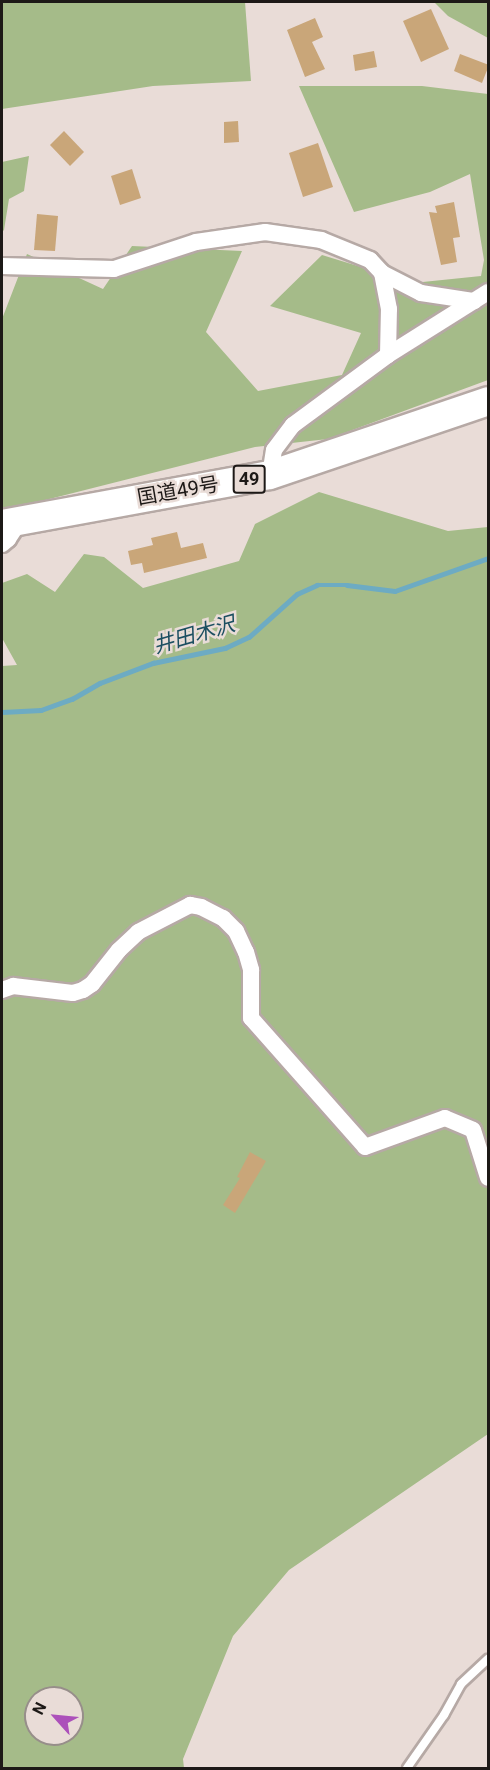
<!DOCTYPE html>
<meta charset="utf-8">
<style>
body{margin:0}
#map{position:relative;width:490px;height:1770px;overflow:hidden;background:#e9dcd7;font-family:Roboto,"Noto Sans JP",sans-serif}
div>[style]{position:absolute}
.forest>*{inset:0;background:#a5bb89}
.stream>*{height:4.5px;margin:-2.25px;padding:0 2.25px;transform-origin:2.25px;border-radius:2.25px;background:#6dabc3}
.building>*{inset:0;background:#c9a679}
.roads{filter:drop-shadow(2px 0 #b6a9a5) drop-shadow(-2px 0 #b6a9a5) drop-shadow(0 2px #b6a9a5) drop-shadow(0 -2px #b6a9a5)}
.service>*{height:8px;margin:-4px;padding:0 4px;transform-origin:4px;border-radius:4px;background:#fff}
.minor>*{height:16px;margin:-8px;padding:0 8px;transform-origin:8px;border-radius:8px;background:#fff}
.trunk>*{height:28px;margin:-14px;padding:0 14px;transform-origin:14px;border-radius:14px;background:#fff}
span{translate:-50% -50%;white-space:nowrap;text-align:center;line-height:1.15;-webkit-text-stroke:5px #e9dcd7;paint-order:stroke}
.shield-label span{padding:2px 4px;background:#e9dcd7;border:2px solid;border-radius:4px;-webkit-text-stroke-width:0}
.shield-label{font-size:18px;color:#1d1917;font-weight:700}
.street-label{font-size:20px;color:#1d1917}
.water-label{font-size:21px;color:#1c4f61;font-style:italic}
.frame{position:absolute;inset:0;border:3px solid #1d1917;pointer-events:none}
.north{position:absolute;left:24px;top:1686px;width:60px;height:60px;box-sizing:border-box;background:#e9dcd7;border:2px solid #978e8a;border-radius:50%;rotate:297deg;font-size:16px;font-weight:700;line-height:24px;text-align:center;color:#1d1917}
.north::after{content:'';display:block;margin:auto;width:21px;height:27px;background:#ac50ba;clip-path:polygon(50% 0,100% 100%,50% 72%,0 100%)}
</style>
<div id="map">
<div class="forest">
<div style="clip-path:polygon(2px 2px,245px 2px,251px 81px,153px 86px,2px 109px)"></div>
<div style="clip-path:polygon(434px 2px,488px 2px,488px 38px,448px 16px)"></div>
<div style="clip-path:polygon(299px 86px,422px 86px,488px 94px,488px 380px,328px 439px,255px 447px,2px 511px,2px 319px,27px 254px,103px 289px,132px 246px,242px 251px,206px 332px,258px 391px,342px 375px,361px 333px,270px 306px,322px 255px,413px 283px,481px 276px,484px 260px,470px 174px,430px 192px,354px 212px)"></div>
<div style="clip-path:polygon(29px 156px,24px 191px,9px 199px,4px 230px,2px 232px,2px 162px)"></div>
<div style="clip-path:polygon(evenodd,319px 492px,448px 531px,488px 527px,488px 1434px,289px 1570px,233px 1636px,183px 1759px,184px 1768px,2px 1768px,2px 666px,17px 665px,2px 638px,2px 583px,27px 574px,55px 592px,84px 554px,104px 557px,143px 588px,239px 561px,255px 524px,319px 492px,36px 1698px,72px 1698px,72px 1734px,36px 1734px,36px 1698px)"></div>
</div>
<div class="stream">
<div style="left:2px;top:712px;width:39px;rotate:-3deg"></div>
<div style="left:41px;top:710px;width:33px;rotate:-20deg"></div>
<div style="left:72px;top:699px;width:32px;rotate:-30deg"></div>
<div style="left:100px;top:683px;width:57px;rotate:-20.7deg"></div>
<div style="left:153px;top:663px;width:74px;rotate:-11.8deg"></div>
<div style="left:225px;top:648px;width:26px;rotate:-25deg"></div>
<div style="left:249px;top:637px;width:64px;rotate:-41.9deg"></div>
<div style="left:297px;top:594px;width:22px;rotate:-24deg"></div>
<div style="left:317px;top:585px;width:30px"></div>
<div style="left:347px;top:585px;width:48px;rotate:7.1deg"></div>
<div style="left:395px;top:591px;width:99px;rotate:-19.5deg"></div>
</div>
<div class="building">
<div style="clip-path:polygon(431px 9px,449px 49px,421px 62px,403px 21px)"></div>
<div style="clip-path:polygon(315px 18px,323px 37px,312px 42px,325px 69px,305px 77px,287px 30px)"></div>
<div style="clip-path:polygon(374px 51px,377px 67px,355px 71px,353px 55px)"></div>
<div style="clip-path:polygon(460px 54px,489px 65px,482px 83px,454px 71px)"></div>
<div style="clip-path:polygon(238px 121px,239px 142px,224px 143px,224px 122px)"></div>
<div style="clip-path:polygon(64px 131px,84px 152px,70px 166px,50px 145px)"></div>
<div style="clip-path:polygon(318px 143px,333px 187px,303px 197px,289px 153px)"></div>
<div style="clip-path:polygon(132px 169px,141px 198px,120px 205px,111px 176px)"></div>
<div style="clip-path:polygon(454px 202px,460px 237px,453px 238px,457px 262px,441px 265px,429px 212px,437px 213px,435px 206px)"></div>
<div style="clip-path:polygon(37px 214px,58px 216px,55px 251px,34px 250px)"></div>
<div style="clip-path:polygon(177px 532px,181px 548px,203px 543px,207px 558px,144px 573px,142px 563px,131px 565px,128px 551px,153px 545px,151px 538px)"></div>
<div style="clip-path:polygon(250px 1152px,266px 1161px,235px 1213px,223px 1205px,240px 1178px,237px 1177px)"></div>
</div>
<div class="roads">
<div class="service">
<div style="left:407px;top:1768px;width:65px;rotate:-55.1deg"></div>
<div style="left:444px;top:1715px;width:35px;rotate:-61deg"></div>
<div style="left:461px;top:1684px;width:37px;rotate:-43deg"></div>
</div>
<div class="minor">
<div style="left:2px;top:266px;width:112px;rotate:1.5deg"></div>
<div style="left:114px;top:269px;width:86px;rotate:-18.2deg"></div>
<div style="left:196px;top:242px;width:70px;rotate:-8.2deg"></div>
<div style="left:265px;top:232px;width:57px;rotate:8.1deg"></div>
<div style="left:321px;top:240px;width:53px;rotate:22.2deg"></div>
<div style="left:370px;top:260px;width:18px;rotate:47deg"></div>
<div style="left:388px;top:355px;width:46px;rotate:-88.8deg"></div>
<div style="left:389px;top:309px;width:37px;rotate:-101deg"></div>
<div style="left:382px;top:273px;width:44px;rotate:27.1deg"></div>
<div style="left:421px;top:293px;width:54px;rotate:8.6deg"></div>
<div style="left:270px;top:475px;width:25px;rotate:-81deg"></div>
<div style="left:274px;top:450px;width:31px;rotate:-53deg"></div>
<div style="left:293px;top:425px;width:118px;rotate:-36.4deg"></div>
<div style="left:388px;top:355px;width:118px;rotate:-32.2deg"></div>
<div style="left:2px;top:544px;width:8px;rotate:-40deg"></div>
<div style="left:8px;top:539px;width:24px;rotate:-57deg"></div>
<div style="left:2px;top:990px;width:12px;rotate:-20deg"></div>
<div style="left:13px;top:986px;width:60px;rotate:6.7deg"></div>
<div style="left:73px;top:993px;width:10px;rotate:-17deg"></div>
<div style="left:83px;top:990px;width:11px;rotate:-34deg"></div>
<div style="left:92px;top:984px;width:43px;rotate:-51.5deg"></div>
<div style="left:119px;top:950px;width:26px;rotate:-43deg"></div>
<div style="left:138px;top:932px;width:59px;rotate:-27.4deg"></div>
<div style="left:190px;top:905px;width:11px;rotate:10deg"></div>
<div style="left:201px;top:907px;width:25px;rotate:27deg"></div>
<div style="left:223px;top:918px;width:18px;rotate:45deg"></div>
<div style="left:236px;top:931px;width:23px;rotate:65deg"></div>
<div style="left:246px;top:952px;width:19px;rotate:74deg"></div>
<div style="left:251px;top:970px;width:48px;rotate:90deg"></div>
<div style="left:251px;top:1018px;width:172px;rotate:48.5deg"></div>
<div style="left:365px;top:1147px;width:85px;rotate:-19.9deg"></div>
<div style="left:445px;top:1118px;width:30px;rotate:23deg"></div>
<div style="left:473px;top:1130px;width:50px;rotate:72.6deg"></div>
</div>
<div class="trunk">
<div style="left:2px;top:524px;width:272px;rotate:-10.4deg"></div>
<div style="left:270px;top:475px;width:230px;rotate:-18.7deg"></div>
</div>
</div>
<div class="shield-label">
<span style="left:249px;top:479px">49</span>
</div>
<div class="street-label">
<span style="left:178px;top:491px;rotate:-10deg">国道49号</span>
</div>
<div class="water-label">
<span style="left:194px;top:635px;rotate:-16deg">井田木沢</span>
</div>
<div class="frame"></div>
<div class="north">N</div>
</div>
